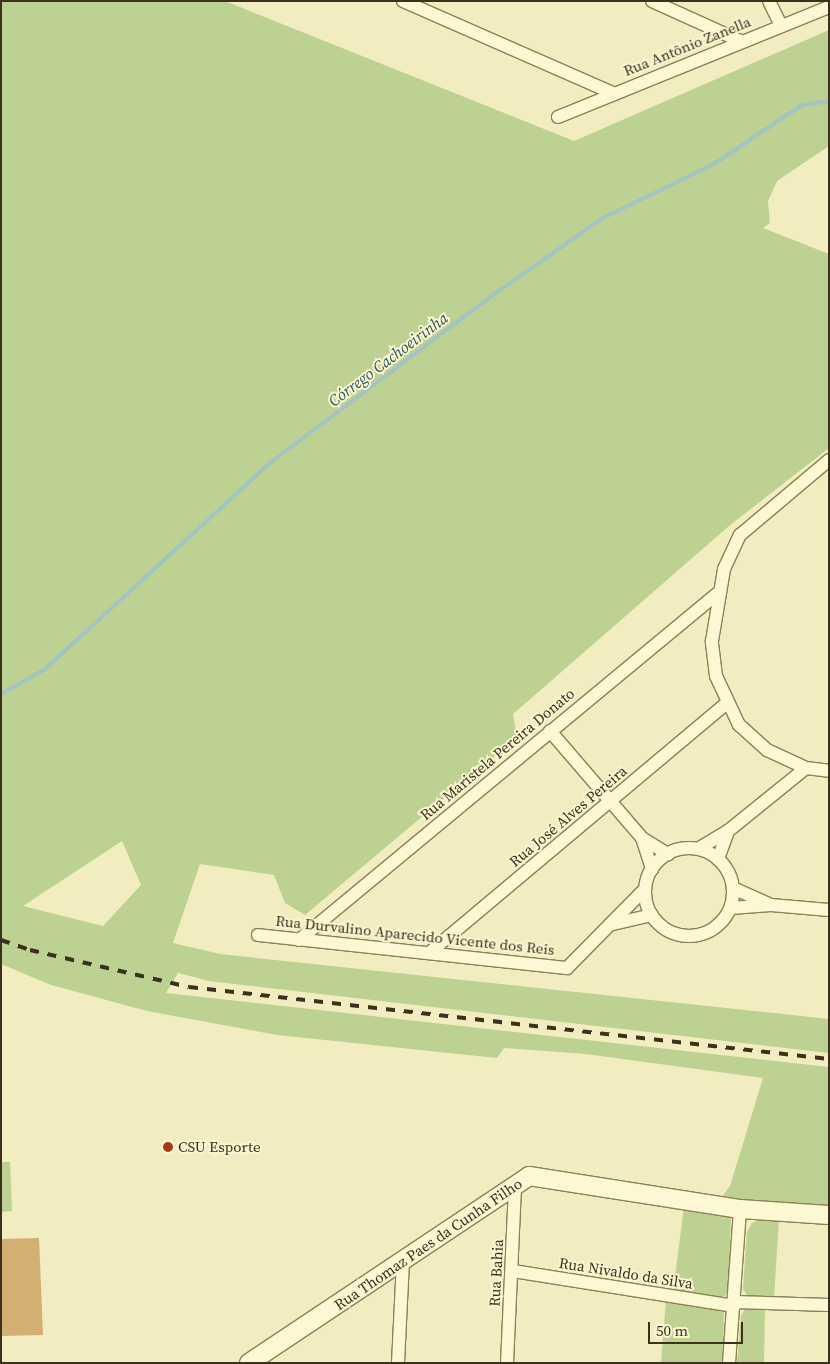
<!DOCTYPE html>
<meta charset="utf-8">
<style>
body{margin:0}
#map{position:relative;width:830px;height:1364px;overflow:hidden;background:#f2edc0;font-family:"Source Serif 4",serif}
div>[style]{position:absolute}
.green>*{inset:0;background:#bdd193}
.stream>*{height:4px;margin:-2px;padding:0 2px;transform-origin:2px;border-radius:2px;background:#a3c4c1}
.building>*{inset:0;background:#d4af72}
.roads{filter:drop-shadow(1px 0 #8d7f56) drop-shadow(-1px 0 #8d7f56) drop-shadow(0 1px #8d7f56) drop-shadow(0 -1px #8d7f56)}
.street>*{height:12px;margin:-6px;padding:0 6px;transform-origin:6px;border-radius:6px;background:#fcf8d4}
.street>.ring{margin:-6px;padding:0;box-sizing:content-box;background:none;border:12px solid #fcf8d4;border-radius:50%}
.secondary>*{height:18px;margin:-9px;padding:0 9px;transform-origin:9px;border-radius:9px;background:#fcf8d4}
.rail>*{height:4px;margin-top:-2px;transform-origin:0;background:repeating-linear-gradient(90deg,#3b311c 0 9px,transparent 0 18px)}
.dots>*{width:14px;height:14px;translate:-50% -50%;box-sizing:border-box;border:2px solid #f9f5d0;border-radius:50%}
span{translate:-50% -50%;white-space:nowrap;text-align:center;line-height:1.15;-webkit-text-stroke:4px #f9f5d0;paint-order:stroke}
.street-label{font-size:15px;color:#3b311c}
.poi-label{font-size:15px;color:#3b311c}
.left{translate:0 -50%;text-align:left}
.water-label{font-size:16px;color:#2a555c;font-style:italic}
.frame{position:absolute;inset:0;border:2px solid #3b311c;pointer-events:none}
.scale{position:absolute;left:648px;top:1322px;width:95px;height:22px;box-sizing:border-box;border:2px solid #3b311c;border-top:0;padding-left:6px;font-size:15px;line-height:18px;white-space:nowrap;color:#3b311c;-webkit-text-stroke:4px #f9f5d0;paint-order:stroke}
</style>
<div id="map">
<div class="green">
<div style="clip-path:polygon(evenodd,1px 1px,225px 1px,574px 141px,829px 30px,829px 146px,777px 181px,768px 201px,770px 223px,763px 228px,829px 254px,829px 448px,729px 526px,513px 714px,517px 737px,305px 915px,285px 903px,274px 875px,200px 864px,173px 943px,220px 954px,829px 1019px,829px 1053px,209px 981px,178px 973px,166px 993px,829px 1067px,829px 1209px,721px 1198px,730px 1186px,763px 1078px,586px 1054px,504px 1048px,497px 1058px,277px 1035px,147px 1011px,51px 985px,1px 964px,1px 1px,122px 841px,141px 885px,103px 926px,23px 906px,122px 841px)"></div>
<div style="clip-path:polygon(1px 1162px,10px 1162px,12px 1211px,1px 1212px)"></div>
<div style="clip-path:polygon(684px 1207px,727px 1214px,731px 1219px,728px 1292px,722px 1298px,673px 1292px)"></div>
<div style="clip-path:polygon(761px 1219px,779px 1219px,774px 1298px,748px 1297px,743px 1289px,747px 1232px,752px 1223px)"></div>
<div style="clip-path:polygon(666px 1300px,724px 1312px,723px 1363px,661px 1363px)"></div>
<div style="clip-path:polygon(746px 1308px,765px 1308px,764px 1363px,737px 1363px,741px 1315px)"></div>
</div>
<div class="stream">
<div style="left:1px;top:694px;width:49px;rotate:-29.2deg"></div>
<div style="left:44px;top:670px;width:306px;rotate:-42.5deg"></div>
<div style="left:270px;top:463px;width:279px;rotate:-37deg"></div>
<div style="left:493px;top:295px;width:134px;rotate:-35deg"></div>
<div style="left:603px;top:218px;width:123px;rotate:-25.9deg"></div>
<div style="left:714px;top:164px;width:106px;rotate:-33.8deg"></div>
<div style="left:802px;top:105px;width:27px;rotate:-8deg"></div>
</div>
<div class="building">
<div style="clip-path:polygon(39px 1238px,43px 1335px,1px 1336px,1px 1239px)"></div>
</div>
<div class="roads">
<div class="street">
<div style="left:403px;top:1px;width:229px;rotate:23.7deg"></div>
<div style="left:652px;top:1px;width:97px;rotate:24.4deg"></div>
<div style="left:769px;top:1px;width:28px;rotate:64deg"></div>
<div style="left:558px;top:117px;width:292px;rotate:-22.1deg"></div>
<div style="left:550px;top:731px;width:141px;rotate:49.3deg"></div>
<div style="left:642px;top:838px;width:31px;rotate:32deg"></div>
<div style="left:806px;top:768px;width:43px;rotate:-155.2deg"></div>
<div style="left:767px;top:750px;width:38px;rotate:-138deg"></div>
<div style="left:739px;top:725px;width:54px;rotate:-115.1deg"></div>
<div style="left:716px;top:676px;width:35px;rotate:-97deg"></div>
<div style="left:712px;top:641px;width:73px;rotate:-80.5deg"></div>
<div style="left:724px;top:569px;width:38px;rotate:-65deg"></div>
<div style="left:740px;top:535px;width:116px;rotate:-40.1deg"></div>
<div style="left:642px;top:838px;width:33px;rotate:72deg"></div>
<div class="ring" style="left:645px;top:848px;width:76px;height:76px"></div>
<div style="left:698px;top:849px;width:35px;rotate:-31deg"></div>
<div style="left:728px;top:831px;width:100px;rotate:-38.9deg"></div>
<div style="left:806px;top:768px;width:23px;rotate:7deg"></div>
<div style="left:718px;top:859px;width:30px;rotate:-70deg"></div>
<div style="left:733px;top:888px;width:39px;rotate:24deg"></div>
<div style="left:731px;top:908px;width:40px;rotate:-4.3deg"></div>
<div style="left:771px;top:905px;width:58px;rotate:4.9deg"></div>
<div style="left:613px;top:924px;width:40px;rotate:-13deg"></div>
<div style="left:258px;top:935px;width:311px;rotate:6.1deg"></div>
<div style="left:567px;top:968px;width:111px;rotate:-45.4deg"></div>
<div style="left:299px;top:940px;width:543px;rotate:-39.62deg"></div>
<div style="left:429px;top:953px;width:389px;rotate:-40deg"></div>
<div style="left:513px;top:1271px;width:224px;rotate:9deg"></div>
<div style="left:735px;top:1302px;width:94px;rotate:1.8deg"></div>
<div style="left:398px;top:1363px;width:101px;rotate:-87.2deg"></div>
<div style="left:507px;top:1363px;width:178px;rotate:-87.4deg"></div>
<div style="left:729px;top:1363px;width:154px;rotate:-85.9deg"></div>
</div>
<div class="secondary">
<div style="left:249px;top:1363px;width:337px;rotate:-33.7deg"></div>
<div style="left:529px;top:1176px;width:214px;rotate:8.9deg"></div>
<div style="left:740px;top:1209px;width:89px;rotate:3.9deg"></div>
</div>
</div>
<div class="rail">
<div style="left:1px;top:940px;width:31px;rotate:19deg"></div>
<div style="left:30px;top:950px;width:163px;rotate:13.1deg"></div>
<div style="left:189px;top:987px;width:644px;rotate:6.42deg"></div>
</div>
<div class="dots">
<div style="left:168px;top:1147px;background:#a23a20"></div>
</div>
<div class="street-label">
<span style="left:687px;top:46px;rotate:-22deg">Rua Antônio Zanella</span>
<span style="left:497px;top:754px;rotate:-40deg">Rua Maristela Pereira Donato</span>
<span style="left:568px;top:816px;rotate:-40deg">Rua José Alves Pereira</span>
<span style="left:415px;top:935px;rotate:6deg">Rua Durvalino Aparecido Vicente dos Reis</span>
<span style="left:428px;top:1244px;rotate:-34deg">Rua Thomaz Paes da Cunha Filho</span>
<span style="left:496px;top:1273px;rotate:-87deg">Rua Bahia</span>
<span style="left:626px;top:1273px;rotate:9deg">Rua Nivaldo da Silva</span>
</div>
<div class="poi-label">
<span class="left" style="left:178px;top:1147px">CSU Esporte</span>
</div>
<div class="water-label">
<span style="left:388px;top:359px;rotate:-37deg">Córrego Cachoeirinha</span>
</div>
<div class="frame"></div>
<div class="scale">50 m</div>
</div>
